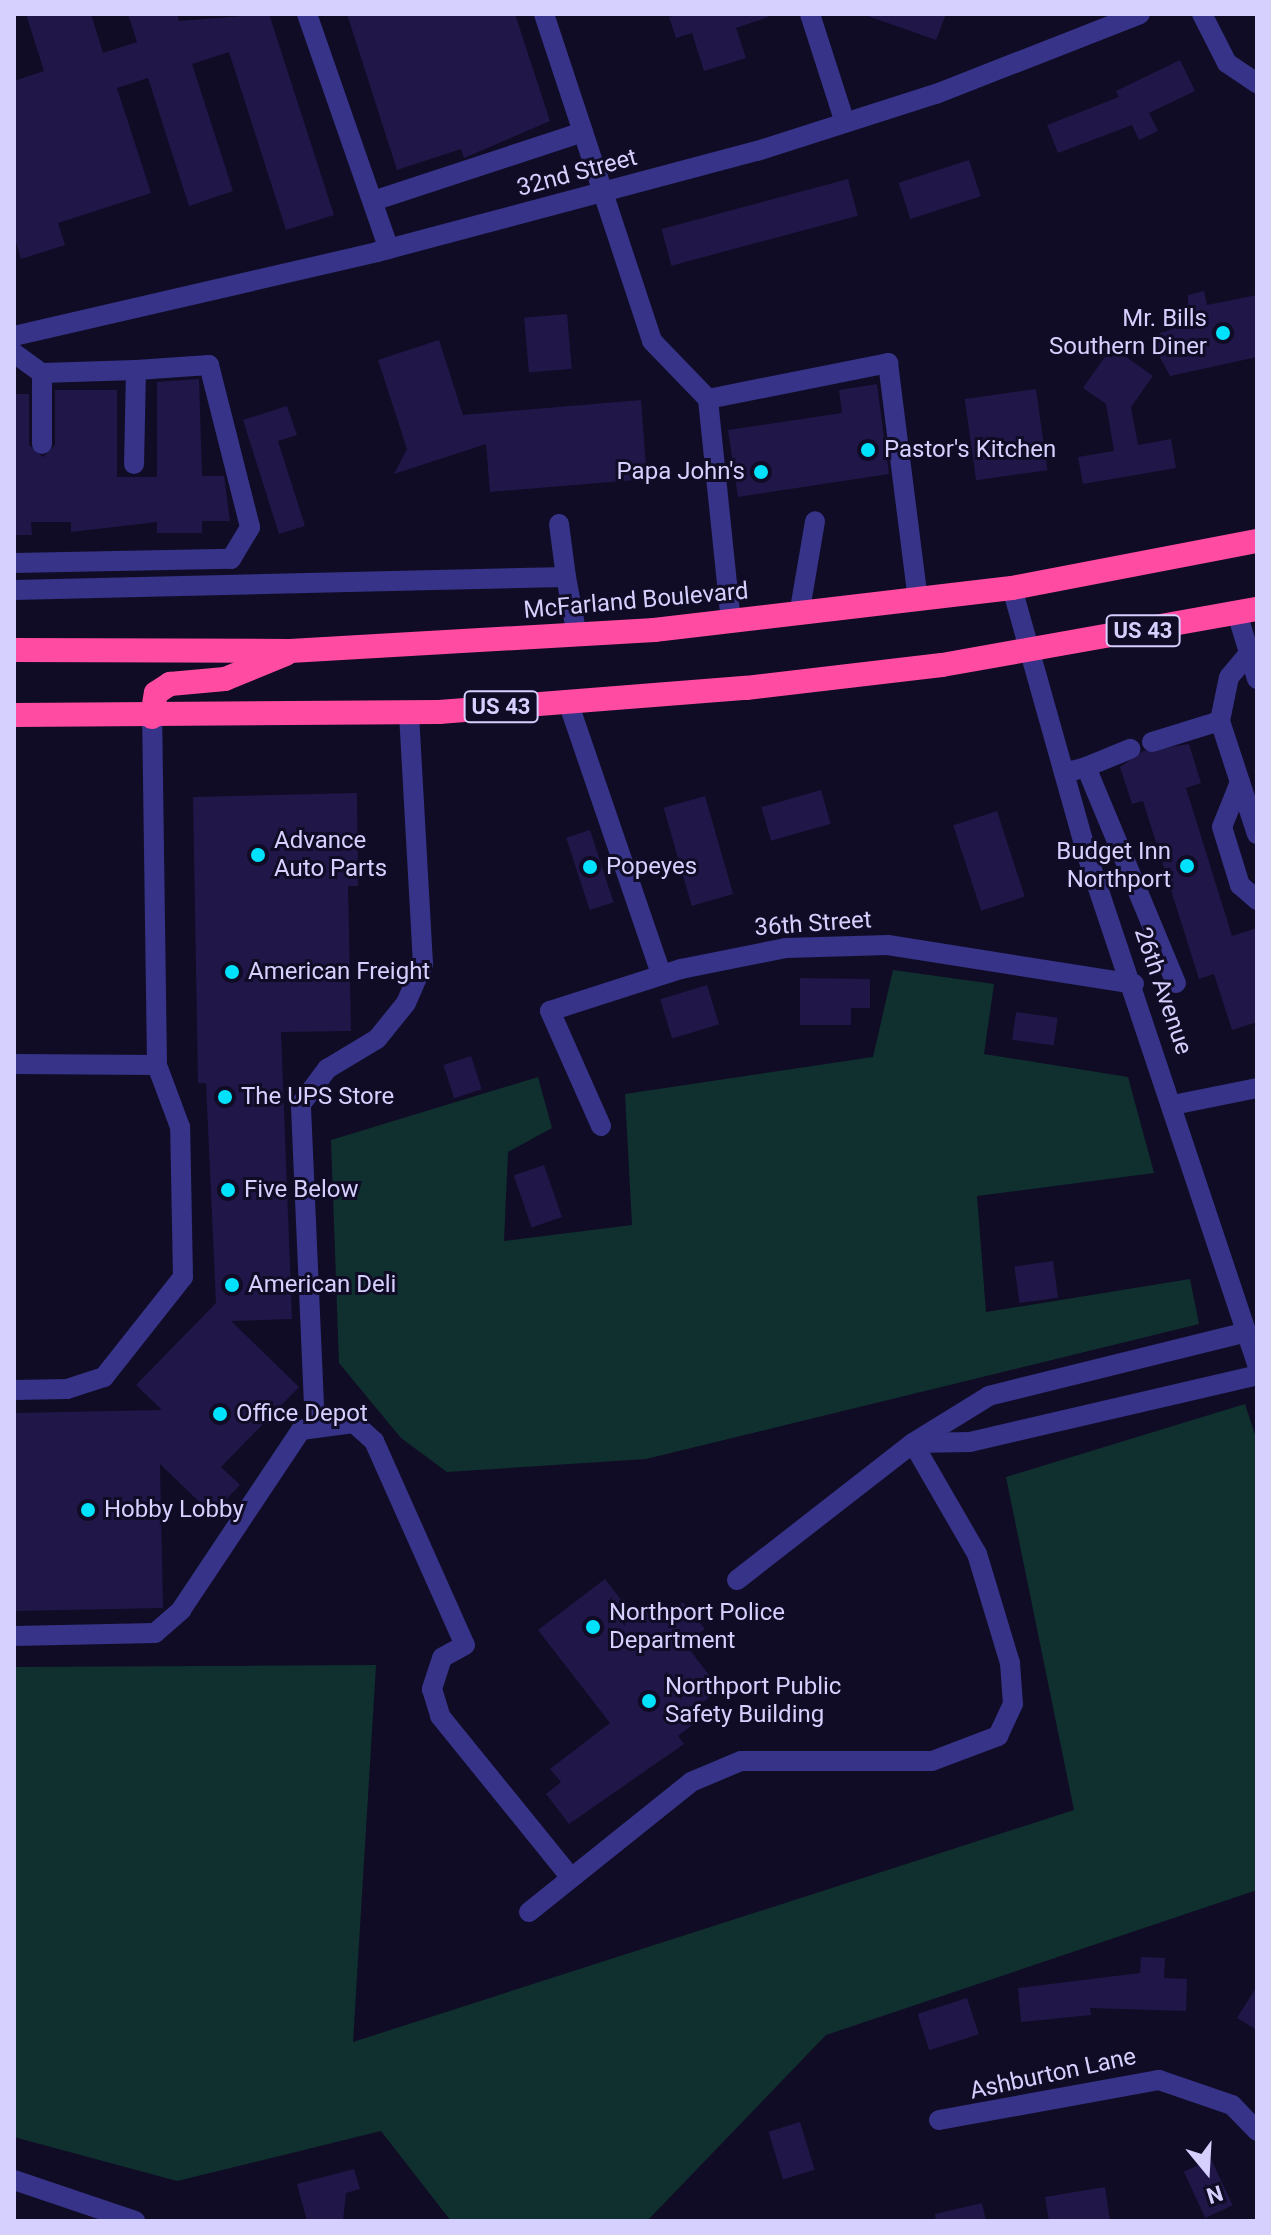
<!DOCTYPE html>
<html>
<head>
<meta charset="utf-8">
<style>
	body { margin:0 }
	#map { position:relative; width:1271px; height:2235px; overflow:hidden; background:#100c25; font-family:Roboto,sans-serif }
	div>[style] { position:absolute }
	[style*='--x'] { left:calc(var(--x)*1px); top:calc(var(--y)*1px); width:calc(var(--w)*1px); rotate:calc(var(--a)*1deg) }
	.green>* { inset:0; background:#0f302e }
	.building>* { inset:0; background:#201748; transform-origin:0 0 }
	.minor>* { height:20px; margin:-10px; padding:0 10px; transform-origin:10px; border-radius:10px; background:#363388 }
	.highway>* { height:24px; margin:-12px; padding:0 12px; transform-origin:12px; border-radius:12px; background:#ff4ba1 }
	.dots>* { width:22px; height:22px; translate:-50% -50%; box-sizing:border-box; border:4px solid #100c25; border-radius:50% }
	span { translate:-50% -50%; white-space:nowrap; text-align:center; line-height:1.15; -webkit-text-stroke:6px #100c25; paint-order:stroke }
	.shield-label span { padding:2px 6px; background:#100c25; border:2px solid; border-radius:6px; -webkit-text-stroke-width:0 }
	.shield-label { font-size:22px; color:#d6d0ff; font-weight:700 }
	.street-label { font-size:24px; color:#d6d0ff }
	.poi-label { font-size:24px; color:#d6d0ff }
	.right { translate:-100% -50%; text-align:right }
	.left { translate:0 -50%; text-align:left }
	.frame { position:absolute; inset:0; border:16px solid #d6d0ff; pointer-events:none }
	.north { position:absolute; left:1167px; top:2131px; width:80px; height:80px; -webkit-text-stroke:6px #100c25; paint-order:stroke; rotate:162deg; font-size:22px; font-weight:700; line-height:32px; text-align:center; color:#d6d0ff }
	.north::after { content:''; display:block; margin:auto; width:28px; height:36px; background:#d6d0ff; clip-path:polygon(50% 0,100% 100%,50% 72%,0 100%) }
</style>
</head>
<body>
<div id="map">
	<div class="green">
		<div style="clip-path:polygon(893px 970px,994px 984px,984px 1054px,1128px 1077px,1154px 1173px,977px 1196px,986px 1312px,1190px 1279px,1199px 1324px,646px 1459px,447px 1472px,401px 1438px,339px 1363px,331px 1140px,538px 1077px,552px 1128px,508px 1152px,504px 1241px,632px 1225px,625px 1094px,873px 1057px)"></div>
		<div style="clip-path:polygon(1245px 1404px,1257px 1441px,1257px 1890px,826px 2035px,647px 2221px,451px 2221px,381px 2131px,177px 2181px,14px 2137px,14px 1667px,376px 1665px,353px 2042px,1074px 1810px,1006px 1477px)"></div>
	</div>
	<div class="building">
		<div style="clip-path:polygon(26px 14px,91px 14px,103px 53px,137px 42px,128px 14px,177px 14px,179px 21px,269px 14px,334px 215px,286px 230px,229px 52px,192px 64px,233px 191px,189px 206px,148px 78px,117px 88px,151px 193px,58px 223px,65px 245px,21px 259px,14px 236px,14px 81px,44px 71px)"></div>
		<div style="clip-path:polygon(347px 14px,515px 14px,550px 121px,464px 158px,461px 149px,397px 170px)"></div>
		<div style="clip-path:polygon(680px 14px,767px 14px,768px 17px,736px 28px,746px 58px,704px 71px,692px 33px,676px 38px,669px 17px)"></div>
		<div style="clip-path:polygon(862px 14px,946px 14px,936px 40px)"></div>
		<div style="clip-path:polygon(1180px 60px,1195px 91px,1149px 113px,1158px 131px,1139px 140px,1132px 125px,1058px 153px,1047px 125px,1119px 97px,1116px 91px)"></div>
		<div style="left:969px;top:160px;width:38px;height:74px;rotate:72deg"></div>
		<div style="left:848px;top:179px;width:38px;height:193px;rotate:75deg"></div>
		<div style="clip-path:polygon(1204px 291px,1207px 305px,1257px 295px,1257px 357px,1170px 376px,1149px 337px,1187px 324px,1188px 295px)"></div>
		<div style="left:567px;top:314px;width:55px;height:43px;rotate:85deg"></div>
		<div style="clip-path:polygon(439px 340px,463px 415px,641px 400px,647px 479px,490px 492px,486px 444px,394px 474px,407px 449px,378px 360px)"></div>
		<div style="clip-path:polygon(1112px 347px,1153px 376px,1131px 407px,1138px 445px,1171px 439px,1176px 468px,1083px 484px,1078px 457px,1114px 451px,1106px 404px,1083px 388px)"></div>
		<div style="clip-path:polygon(199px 379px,202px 476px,224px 476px,230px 521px,202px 521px,202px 533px,157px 533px,157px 522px,71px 532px,71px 522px,31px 522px,32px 535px,14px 535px,14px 394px,29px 394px,29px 445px,43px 457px,55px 445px,55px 390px,117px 390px,117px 477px,157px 477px,157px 382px)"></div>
		<div style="clip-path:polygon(877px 384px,889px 474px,738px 497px,728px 430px,842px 413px,839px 390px)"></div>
		<div style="left:1036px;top:389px;width:82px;height:72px;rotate:82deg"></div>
		<div style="clip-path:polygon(287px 406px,297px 435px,278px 441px,305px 526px,279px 534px,243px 420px)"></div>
		<div style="clip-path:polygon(1189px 744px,1201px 783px,1186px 788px,1232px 936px,1257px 928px,1257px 1022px,1232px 1030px,1214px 974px,1199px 979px,1143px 801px,1132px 804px,1120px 767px,1143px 751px)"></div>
		<div style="left:821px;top:790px;width:35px;height:62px;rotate:74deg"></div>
		<div style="clip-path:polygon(357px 793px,358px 886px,348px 886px,351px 1031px,281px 1032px,292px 1319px,231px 1321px,299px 1387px,221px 1467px,240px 1485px,212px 1514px,160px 1464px,163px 1608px,14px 1611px,14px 1413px,162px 1410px,136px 1385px,216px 1303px,206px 1083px,198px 1083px,193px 797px)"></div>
		<div style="left:705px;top:796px;width:102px;height:43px;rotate:74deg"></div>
		<div style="left:997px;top:811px;width:90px;height:46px;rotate:72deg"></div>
		<div style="left:590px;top:830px;width:76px;height:25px;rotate:72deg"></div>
		<div style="clip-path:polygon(800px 978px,870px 979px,870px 1008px,851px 1008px,851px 1025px,800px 1025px)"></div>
		<div style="left:707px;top:985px;width:41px;height:49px;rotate:73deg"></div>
		<div style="left:1016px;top:1012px;width:42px;height:28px;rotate:8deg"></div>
		<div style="left:471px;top:1056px;width:35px;height:29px;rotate:72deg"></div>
		<div style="left:544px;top:1165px;width:55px;height:32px;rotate:71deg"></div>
		<div style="left:1053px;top:1261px;width:37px;height:39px;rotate:82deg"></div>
		<div style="clip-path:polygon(605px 1579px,632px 1614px,644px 1605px,658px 1622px,683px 1602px,705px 1629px,685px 1644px,720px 1689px,689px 1713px,696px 1722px,678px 1736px,684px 1744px,569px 1824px,546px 1794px,561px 1782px,550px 1769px,610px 1723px,538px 1630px)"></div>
		<div style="clip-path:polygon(1141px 1957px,1165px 1958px,1164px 1978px,1187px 1979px,1186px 2011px,1090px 2008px,1091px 2015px,1021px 2022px,1018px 1988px,1140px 1973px)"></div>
		<div style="clip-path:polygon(1257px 1986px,1257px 2030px,1237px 2018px)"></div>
		<div style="left:967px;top:1998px;width:38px;height:52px;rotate:72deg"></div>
		<div style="left:800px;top:2122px;width:50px;height:33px;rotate:73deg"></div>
		<div style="left:1211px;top:2159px;width:51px;height:30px;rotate:65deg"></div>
		<div style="clip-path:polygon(354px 2169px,360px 2189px,346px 2193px,343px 2221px,307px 2221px,297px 2184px)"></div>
		<div style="clip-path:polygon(1105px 2187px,1110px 2221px,1049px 2221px,1045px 2197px)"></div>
		<div style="clip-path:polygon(982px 2203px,986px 2221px,936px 2221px,935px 2214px)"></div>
	</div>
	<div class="minor">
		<div style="--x:307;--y:14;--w:249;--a:70.8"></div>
		<div style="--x:544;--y:14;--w:344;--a:71.7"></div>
		<div style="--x:652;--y:341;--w:81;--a:46"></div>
		<div style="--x:810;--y:14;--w:114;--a:72.2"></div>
		<div style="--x:1202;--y:14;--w:55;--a:63"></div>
		<div style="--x:1227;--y:63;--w:36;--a:34"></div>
		<div style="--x:373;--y:201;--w:221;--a:-18.2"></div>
		<div style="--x:14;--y:336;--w:373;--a:-13"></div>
		<div style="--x:377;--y:252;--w:393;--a:-14.9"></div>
		<div style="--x:757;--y:151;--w:188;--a:-17.7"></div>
		<div style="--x:936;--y:94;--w:219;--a:-21.4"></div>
		<div style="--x:14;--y:353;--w:34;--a:36"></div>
		<div style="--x:42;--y:444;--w:71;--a:-90"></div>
		<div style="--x:42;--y:373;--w:94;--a:-1.8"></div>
		<div style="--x:559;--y:524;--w:53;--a:82.5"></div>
		<div style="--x:14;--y:563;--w:217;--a:-1.1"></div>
		<div style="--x:231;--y:559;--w:37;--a:-59"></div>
		<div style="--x:250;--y:527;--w:167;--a:-104.2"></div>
		<div style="--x:209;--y:365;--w:73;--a:176.1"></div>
		<div style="--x:136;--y:370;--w:94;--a:91.2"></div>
		<div style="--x:1012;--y:588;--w:274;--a:74.3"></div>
		<div style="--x:1086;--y:852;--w:540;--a:71.53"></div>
		<div style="--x:14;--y:590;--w:552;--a:-1.35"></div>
		<div style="--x:566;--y:577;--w:60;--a:79.4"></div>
		<div style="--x:1237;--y:613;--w:69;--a:73.1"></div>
		<div style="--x:799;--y:615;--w:95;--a:-80.3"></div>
		<div style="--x:731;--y:622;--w:224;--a:-95.9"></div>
		<div style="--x:708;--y:399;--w:184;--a:-11.3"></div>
		<div style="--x:888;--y:363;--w:239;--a:82.8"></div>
		<div style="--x:1246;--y:657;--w:26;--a:130"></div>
		<div style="--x:1229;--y:677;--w:45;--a:101.6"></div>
		<div style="--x:1220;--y:721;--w:119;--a:71.9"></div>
		<div style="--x:568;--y:702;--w:287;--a:71.1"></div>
		<div style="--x:1152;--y:742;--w:71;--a:-17.2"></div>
		<div style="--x:1086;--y:767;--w:48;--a:-22.2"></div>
		<div style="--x:1064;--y:773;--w:23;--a:-15"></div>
		<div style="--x:1086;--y:767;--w:234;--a:67.4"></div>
		<div style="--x:1240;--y:782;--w:48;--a:111.8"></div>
		<div style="--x:1222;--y:827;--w:61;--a:72.8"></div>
		<div style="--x:1240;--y:885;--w:23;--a:41"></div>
		<div style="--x:14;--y:1064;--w:143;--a:0.4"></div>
		<div style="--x:1173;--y:1105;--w:86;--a:-11.4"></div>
		<div style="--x:601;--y:1126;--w:126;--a:-113.9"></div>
		<div style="--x:550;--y:1011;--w:138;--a:-17.8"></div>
		<div style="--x:681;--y:969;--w:107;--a:-11.3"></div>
		<div style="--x:786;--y:948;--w:102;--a:-1.7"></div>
		<div style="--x:888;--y:945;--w:249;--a:9"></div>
		<div style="--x:1247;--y:1332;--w:266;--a:166.1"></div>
		<div style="--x:989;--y:1396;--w:89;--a:148.3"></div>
		<div style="--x:913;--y:1443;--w:57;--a:-1"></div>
		<div style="--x:970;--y:1442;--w:295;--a:-13.1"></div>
		<div style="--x:14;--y:1390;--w:53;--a:-1.1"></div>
		<div style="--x:67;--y:1389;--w:39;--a:-18"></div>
		<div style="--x:104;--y:1377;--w:127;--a:-51.7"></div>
		<div style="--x:183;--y:1277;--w:150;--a:-91.1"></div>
		<div style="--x:180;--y:1127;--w:66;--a:-110.4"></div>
		<div style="--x:157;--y:1065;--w:348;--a:-90.8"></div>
		<div style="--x:315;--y:1428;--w:324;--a:-92.5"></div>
		<div style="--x:301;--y:1104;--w:44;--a:-53.4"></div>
		<div style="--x:327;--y:1069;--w:58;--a:-31"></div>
		<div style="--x:377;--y:1039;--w:46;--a:-51.1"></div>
		<div style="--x:406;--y:1003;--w:43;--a:-66.4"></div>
		<div style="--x:423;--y:964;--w:252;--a:-93.2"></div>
		<div style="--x:14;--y:1636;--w:141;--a:-1.2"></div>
		<div style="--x:155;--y:1633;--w:35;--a:-41"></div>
		<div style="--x:181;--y:1610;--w:216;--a:-56.3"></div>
		<div style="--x:301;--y:1430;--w:53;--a:-7.5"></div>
		<div style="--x:354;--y:1423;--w:27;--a:42"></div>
		<div style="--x:374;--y:1441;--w:223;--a:66"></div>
		<div style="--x:465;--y:1645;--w:26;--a:151"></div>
		<div style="--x:442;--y:1658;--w:33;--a:108"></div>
		<div style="--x:432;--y:1689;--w:28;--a:73"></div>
		<div style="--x:440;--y:1716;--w:208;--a:51"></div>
		<div style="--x:529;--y:1912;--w:208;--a:-38.7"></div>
		<div style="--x:691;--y:1782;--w:54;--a:-22.8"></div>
		<div style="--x:741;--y:1761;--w:191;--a:0"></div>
		<div style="--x:932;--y:1761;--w:71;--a:-20.7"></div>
		<div style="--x:998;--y:1736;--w:35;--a:-65"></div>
		<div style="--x:1013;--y:1704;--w:41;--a:-94.2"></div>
		<div style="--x:1010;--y:1663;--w:114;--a:-106.8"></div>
		<div style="--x:977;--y:1554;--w:128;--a:-120"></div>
		<div style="--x:913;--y:1443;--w:223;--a:142.1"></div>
		<div style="--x:939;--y:2120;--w:224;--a:-10.3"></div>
		<div style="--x:1159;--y:2080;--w:77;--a:18.9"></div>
		<div style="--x:1232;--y:2105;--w:36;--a:46"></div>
		<div style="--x:14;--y:2180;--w:128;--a:18.7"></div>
	</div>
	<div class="highway">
		<div style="--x:14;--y:650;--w:276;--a:0.2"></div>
		<div style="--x:290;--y:651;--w:365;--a:-3.3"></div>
		<div style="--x:654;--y:630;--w:360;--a:-6.7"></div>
		<div style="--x:1012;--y:588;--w:249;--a:-10.9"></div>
		<div style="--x:14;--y:715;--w:425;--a:-0.4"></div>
		<div style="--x:439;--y:712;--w:308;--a:-4.5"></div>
		<div style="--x:746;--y:688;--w:197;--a:-6.7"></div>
		<div style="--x:942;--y:665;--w:320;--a:-10.1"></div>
		<div style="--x:152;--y:717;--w:24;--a:-81"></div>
		<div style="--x:156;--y:693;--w:17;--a:-33"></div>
		<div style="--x:170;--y:684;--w:55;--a:-5.2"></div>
		<div style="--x:225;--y:679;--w:66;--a:-22.3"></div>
	</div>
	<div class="dots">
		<div style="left:1223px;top:333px;background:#00e2fb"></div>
		<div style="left:868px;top:450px;background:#00e2fb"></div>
		<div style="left:761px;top:472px;background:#00e2fb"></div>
		<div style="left:258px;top:855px;background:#00e2fb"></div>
		<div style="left:1187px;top:866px;background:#00e2fb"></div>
		<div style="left:590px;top:867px;background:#00e2fb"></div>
		<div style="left:232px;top:972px;background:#00e2fb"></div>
		<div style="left:225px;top:1097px;background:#00e2fb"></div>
		<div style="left:228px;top:1190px;background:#00e2fb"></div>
		<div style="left:232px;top:1285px;background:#00e2fb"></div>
		<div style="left:220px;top:1414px;background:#00e2fb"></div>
		<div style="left:88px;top:1510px;background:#00e2fb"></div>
		<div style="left:593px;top:1627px;background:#00e2fb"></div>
		<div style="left:649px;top:1701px;background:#00e2fb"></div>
	</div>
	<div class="shield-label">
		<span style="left:1143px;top:631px">US 43</span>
		<span style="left:501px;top:707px">US 43</span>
	</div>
	<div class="street-label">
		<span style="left:577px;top:173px;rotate:-15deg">32nd Street</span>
		<span style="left:636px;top:601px;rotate:-5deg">McFarland Boulevard</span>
		<span style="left:813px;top:924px;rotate:-4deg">36th Street</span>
		<span style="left:1163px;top:991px;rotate:71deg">26th Avenue</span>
		<span style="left:1053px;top:2074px;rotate:-12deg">Ashburton Lane</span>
	</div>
	<div class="poi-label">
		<span class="right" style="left:1207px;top:333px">Mr. Bills<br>Southern Diner</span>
		<span class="left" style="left:884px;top:450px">Pastor's Kitchen</span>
		<span class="right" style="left:745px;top:472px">Papa John's</span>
		<span class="left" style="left:274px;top:855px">Advance<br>Auto Parts</span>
		<span class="right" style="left:1171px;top:866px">Budget Inn<br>Northport</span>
		<span class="left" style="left:606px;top:867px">Popeyes</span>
		<span class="left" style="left:248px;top:972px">American Freight</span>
		<span class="left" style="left:241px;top:1097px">The UPS Store</span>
		<span class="left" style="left:244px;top:1190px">Five Below</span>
		<span class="left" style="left:248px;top:1285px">American Deli</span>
		<span class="left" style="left:236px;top:1414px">Office Depot</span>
		<span class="left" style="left:104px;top:1510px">Hobby Lobby</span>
		<span class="left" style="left:609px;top:1627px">Northport Police<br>Department</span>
		<span class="left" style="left:665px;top:1701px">Northport Public<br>Safety Building</span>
	</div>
	<div class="frame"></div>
	<div class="north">N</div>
</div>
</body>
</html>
